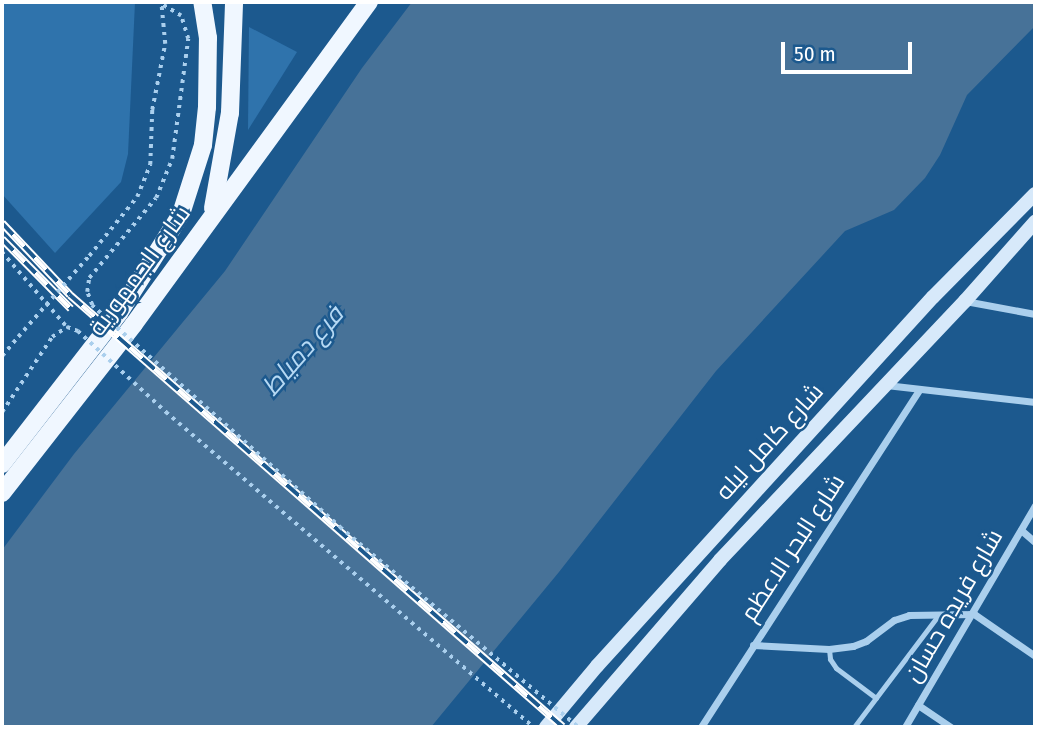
<!DOCTYPE html>
<html>
<head>
<meta charset="utf-8">
<style>
	body { margin:0 }
	#map { position:relative; width:1037px; height:729px; overflow:hidden; background:#1c598e; font-family:"Fira Sans Condensed",Cairo,sans-serif }
	div>[style] { position:absolute }
	[style*='--x'] { left:calc(var(--x)*1px); top:calc(var(--y)*1px); width:calc(var(--w)*1px); rotate:calc(var(--a)*1deg) }
	.green>* { inset:0; background:#2f73ac }
	.water>* { inset:0; background:#477298 }
	.path>* { height:3.5px; margin-top:-1.75px; transform-origin:0; background:repeating-linear-gradient(90deg,#aacfed 0 3.5px,transparent 0 8.5px) }
	.lane>* { height:5px; margin:-2.5px; padding:0 2.5px; transform-origin:2.5px; border-radius:2.5px; background:#aacfed }
	.street>* { height:7px; margin:-3.5px; padding:0 3.5px; transform-origin:3.5px; border-radius:3.5px; background:#aacfed }
	.secondary>* { height:14px; margin:-7px; padding:0 7px; transform-origin:7px; border-radius:7px; background:#d7e9fa }
	.primary>* { height:18px; margin:-9px; padding:0 9px; transform-origin:9px; border-radius:9px; background:#f0f7ff }
	.rail>* { height:8px; margin-top:-4px; transform-origin:0; background:repeating-linear-gradient(90deg,#1c598e 0 16px,#fff 0 32px); box-sizing:border-box; border-block:2px solid #fff }
	.path-bridge>* { height:3.5px; margin-top:-1.75px; transform-origin:0; background:repeating-linear-gradient(90deg,#aacfed 0 3.5px,transparent 0 8.5px) }
	span { translate:-50% -50%; white-space:nowrap; text-align:center; line-height:1.15; -webkit-text-stroke:5px #1c598e; paint-order:stroke }
	.street-label { font-size:24px; color:#fff }
	.water-label { font-size:26px; color:#b6d9f4; font-style:italic }
	.frame { position:absolute; inset:0; border:4px solid #fff; pointer-events:none }
	.scale { position:absolute; left:781px; top:42px; width:131px; height:32px; box-sizing:border-box; border:4px solid #fff; border-top:0; padding-left:9px; font-size:21px; line-height:24px; white-space:nowrap; color:#fff; -webkit-text-stroke:5px #1c598e; paint-order:stroke }
</style>
</head>
<body>
<div id="map">
	<div class="green">
		<div style="clip-path:polygon(2px 2px,135px 2px,128px 154px,121px 182px,55px 253px,2px 194px)"></div>
		<div style="clip-path:polygon(249px 27px,297px 52px,248px 130px)"></div>
	</div>
	<div class="water">
		<div style="clip-path:polygon(412px 2px,1035px 2px,1035px 26px,967px 95px,940px 155px,925px 178px,894px 210px,845px 231px,716px 371px,559px 572px,431px 727px,2px 727px,2px 550px,74px 454px,225px 271px,362px 68px)"></div>
	</div>
	<div class="path">
		<div style="--x:2;--y:252;--w:99;--a:49.1"></div>
		<div style="--x:89;--y:256;--w:76;--a:-50.9"></div>
		<div style="--x:137;--y:197;--w:35;--a:-68"></div>
		<div style="--x:150;--y:165;--w:55;--a:-87.9"></div>
		<div style="--x:152;--y:110;--w:67;--a:-78.9"></div>
		<div style="--x:165;--y:44;--w:42;--a:-95.4"></div>
		<div style="--x:92;--y:305;--w:14;--a:-111"></div>
		<div style="--x:87;--y:292;--w:14;--a:-82"></div>
		<div style="--x:89;--y:278;--w:104;--a:-50.1"></div>
		<div style="--x:156;--y:198;--w:42;--a:-67.7"></div>
		<div style="--x:172;--y:159;--w:121;--a:-82.4"></div>
		<div style="--x:188;--y:39;--w:24;--a:-107"></div>
		<div style="--x:181;--y:16;--w:23;--a:-149"></div>
		<div style="--x:2;--y:356;--w:25;--a:-50"></div>
		<div style="--x:2;--y:412;--w:90;--a:-56.3"></div>
		<div style="--x:52;--y:337;--w:18;--a:-34"></div>
		<div style="--x:67;--y:327;--w:12;--a:20"></div>
	</div>
	<div class="lane">
		<div style="--x:829;--y:649;--w:10;--a:84"></div>
		<div style="--x:830;--y:659;--w:11;--a:56"></div>
		<div style="--x:836;--y:668;--w:50;--a:36.9"></div>
		<div style="--x:854;--y:727;--w:141;--a:-53"></div>
	</div>
	<div class="street">
		<div style="--x:965;--y:301;--w:71;--a:10.5"></div>
		<div style="--x:886;--y:385;--w:150;--a:6.5"></div>
		<div style="--x:1021;--y:530;--w:18;--a:41"></div>
		<div style="--x:753;--y:645;--w:76;--a:3"></div>
		<div style="--x:829;--y:649;--w:24;--a:-7"></div>
		<div style="--x:853;--y:646;--w:14;--a:-21"></div>
		<div style="--x:866;--y:641;--w:35;--a:-37"></div>
		<div style="--x:894;--y:620;--w:16;--a:-18"></div>
		<div style="--x:909;--y:615;--w:65;--a:-0.9"></div>
		<div style="--x:974;--y:614;--w:74;--a:34.5"></div>
		<div style="--x:918;--y:705;--w:40;--a:34"></div>
		<div style="--x:701;--y:727;--w:401;--a:-57.1"></div>
		<div style="--x:905;--y:727;--w:257;--a:-59.6"></div>
	</div>
	<div class="secondary">
		<div style="--x:546;--y:727;--w:80;--a:-50.1"></div>
		<div style="--x:597;--y:666;--w:499;--a:-47.7"></div>
		<div style="--x:933;--y:297;--w:145;--a:-45.3"></div>
		<div style="--x:576;--y:727;--w:221;--a:-49.2"></div>
		<div style="--x:720;--y:560;--w:357;--a:-46.6"></div>
		<div style="--x:965;--y:301;--w:106;--a:-48.5"></div>
	</div>
	<div class="primary">
		<div style="--x:213;--y:208;--w:97;--a:-79.9"></div>
		<div style="--x:230;--y:113;--w:111;--a:-87.9"></div>
		<div style="--x:2;--y:464;--w:191;--a:-52.2"></div>
		<div style="--x:119;--y:313;--w:117;--a:-57.9"></div>
		<div style="--x:181;--y:214;--w:72;--a:-72.3"></div>
		<div style="--x:203;--y:145;--w:38;--a:-84"></div>
		<div style="--x:207;--y:107;--w:69;--a:-89.2"></div>
		<div style="--x:208;--y:38;--w:36;--a:-99"></div>
		<div style="--x:2;--y:493;--w:214;--a:-52"></div>
		<div style="--x:134;--y:324;--w:399;--a:-53.9"></div>
	</div>
	<div class="rail">
		<div style="--x:2;--y:223;--w:99;--a:46.6"></div>
		<div style="--x:70;--y:295;--w:655;--a:41.23"></div>
		<div style="--x:2;--y:239;--w:98;--a:45.4"></div>
	</div>
	<div class="path-bridge">
		<div style="--x:92;--y:305;--w:333;--a:41.8"></div>
		<div style="--x:340;--y:527;--w:311;--a:40"></div>
		<div style="--x:78;--y:331;--w:120;--a:42.6"></div>
		<div style="--x:166;--y:412;--w:484;--a:40.6"></div>
		<div style="--x:18;--y:337;--w:108;--a:-48.8"></div>
	</div>
	<div class="street-label">
		<span style="left:140px;top:271px;rotate:-54deg">شارع الجمهورية</span>
		<span style="left:770px;top:442px;rotate:-48deg">شارع كامل ليله</span>
		<span style="left:793px;top:548px;rotate:-57deg">شارع البحر الاعظم</span>
		<span style="left:954px;top:606px;rotate:-60deg">شارع فريده حسان</span>
	</div>
	<div class="water-label">
		<span style="left:303px;top:351px;rotate:-49deg">فرع دمياط</span>
	</div>
	<div class="frame"></div>
	<div class="scale">50 m</div>
</div>
</body>
</html>
